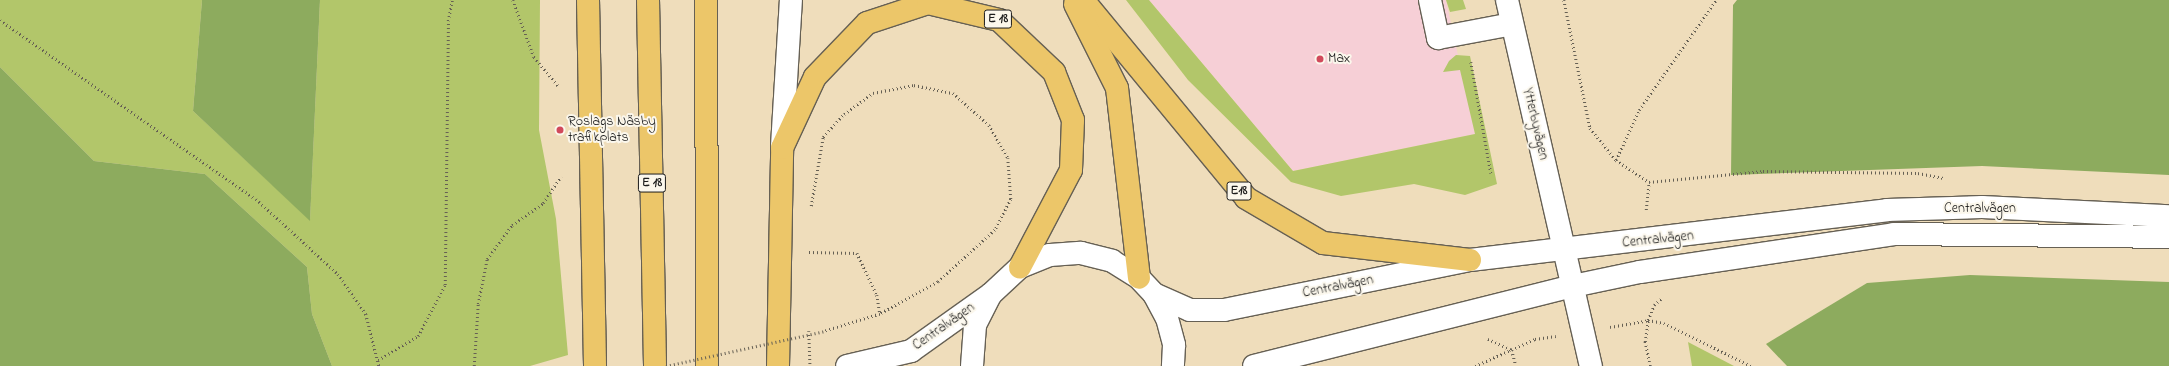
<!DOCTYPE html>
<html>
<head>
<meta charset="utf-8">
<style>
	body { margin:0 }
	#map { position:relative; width:2169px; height:366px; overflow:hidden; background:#efddbb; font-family:"Indie Flower",sans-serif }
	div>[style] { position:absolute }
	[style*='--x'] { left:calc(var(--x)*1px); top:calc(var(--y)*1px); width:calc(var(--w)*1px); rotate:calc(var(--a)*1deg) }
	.built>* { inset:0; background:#f6cfd6 }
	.green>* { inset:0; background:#b2c66a }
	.forest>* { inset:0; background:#8dab5e }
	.path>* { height:2.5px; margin-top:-1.25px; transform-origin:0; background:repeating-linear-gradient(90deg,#666054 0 1px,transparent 0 4px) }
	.roads { filter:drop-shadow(1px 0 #666054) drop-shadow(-1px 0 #666054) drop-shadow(0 1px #666054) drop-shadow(0 -1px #666054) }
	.minor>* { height:22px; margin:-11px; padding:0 11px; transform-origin:11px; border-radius:11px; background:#fff }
	.highway>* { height:22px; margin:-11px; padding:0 11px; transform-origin:11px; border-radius:11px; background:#ecc669 }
	.path-bridge>* { height:2.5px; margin-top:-1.25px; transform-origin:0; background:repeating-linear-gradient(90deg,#666054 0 1px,transparent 0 4px) }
	.dots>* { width:11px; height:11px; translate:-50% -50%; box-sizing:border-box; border:2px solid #fbf7ec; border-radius:50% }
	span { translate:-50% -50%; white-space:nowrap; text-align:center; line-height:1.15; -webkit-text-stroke:4px #fbf7ec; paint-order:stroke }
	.shield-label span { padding:1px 3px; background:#fbf7ec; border:1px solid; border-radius:3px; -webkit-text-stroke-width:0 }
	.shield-label { font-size:13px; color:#1c1c1c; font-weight:700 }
	.poi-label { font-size:14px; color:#1c1c1c }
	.left { translate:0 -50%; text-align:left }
	.street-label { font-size:14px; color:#1c1c1c }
</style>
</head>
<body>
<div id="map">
	<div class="built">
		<div style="clip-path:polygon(1149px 0,1446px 0,1475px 134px,1293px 171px)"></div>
	</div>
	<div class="green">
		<div style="clip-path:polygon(0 0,202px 0,193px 111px,310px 220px,320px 0,540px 0,539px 130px,556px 219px,568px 355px,530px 366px,332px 366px,312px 314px,307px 267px,205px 174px,94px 161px,0 67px)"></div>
		<div style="clip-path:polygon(1126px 0,1149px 0,1293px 171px,1475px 134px,1460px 70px,1443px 72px,1449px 61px,1456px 55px,1470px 56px,1497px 184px,1465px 195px,1414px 184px,1341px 196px,1291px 182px,1188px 80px)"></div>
		<div style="clip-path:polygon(1446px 0,1463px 0,1466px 9px,1450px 12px)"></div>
		<div style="clip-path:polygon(1688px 342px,1734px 366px,1692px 366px)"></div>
	</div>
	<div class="forest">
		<div style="clip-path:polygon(202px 0,320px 0,310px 221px,193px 111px)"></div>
		<div style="clip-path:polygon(1737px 0,2169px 0,2169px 175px,1982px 166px,1731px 175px,1733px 5px)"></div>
		<div style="clip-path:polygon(0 67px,94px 161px,205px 174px,307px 267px,312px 314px,332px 366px,0 366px)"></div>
		<div style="clip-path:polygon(1970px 275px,2169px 282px,2169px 366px,1787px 366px,1766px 344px,1867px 283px)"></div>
	</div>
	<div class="path">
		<div style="--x:513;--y:0;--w:61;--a:69.8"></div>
		<div style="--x:534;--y:57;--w:39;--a:50"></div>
		<div style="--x:1564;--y:0;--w:131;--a:78.5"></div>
		<div style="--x:1590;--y:128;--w:41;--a:50.9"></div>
		<div style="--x:1616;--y:160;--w:40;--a:34"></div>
		<div style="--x:1649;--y:182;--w:115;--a:-5.5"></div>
		<div style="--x:1763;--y:171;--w:155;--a:0.7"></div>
		<div style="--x:1918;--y:173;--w:26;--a:11"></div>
		<div style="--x:0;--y:20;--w:312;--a:35"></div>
		<div style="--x:256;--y:199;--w:111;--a:42.4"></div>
		<div style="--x:338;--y:274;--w:49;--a:55"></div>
		<div style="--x:366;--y:314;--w:54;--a:76"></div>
		<div style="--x:1471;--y:62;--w:113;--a:79.8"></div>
		<div style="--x:1616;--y:160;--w:55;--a:-65.3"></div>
		<div style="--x:1639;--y:110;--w:134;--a:-55"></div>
		<div style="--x:811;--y:206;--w:70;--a:-80.1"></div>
		<div style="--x:823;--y:137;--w:31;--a:-48"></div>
		<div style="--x:844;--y:114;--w:36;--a:-36"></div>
		<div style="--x:873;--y:93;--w:42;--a:-11"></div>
		<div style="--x:914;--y:85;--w:40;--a:12"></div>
		<div style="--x:953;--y:93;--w:48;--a:41.6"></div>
		<div style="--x:989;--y:125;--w:38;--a:60"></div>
		<div style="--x:1008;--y:158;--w:41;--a:85.8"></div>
		<div style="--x:1011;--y:199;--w:35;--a:117"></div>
		<div style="--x:995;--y:230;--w:77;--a:137.6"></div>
		<div style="--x:938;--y:282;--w:66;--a:151.1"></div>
		<div style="--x:880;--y:314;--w:58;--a:162.8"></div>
		<div style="--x:1646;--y:210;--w:28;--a:-84"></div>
		<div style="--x:809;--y:252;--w:48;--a:1.2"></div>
		<div style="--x:857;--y:253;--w:47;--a:64.5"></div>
		<div style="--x:877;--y:295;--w:19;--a:81"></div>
		<div style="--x:1610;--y:327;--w:39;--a:-10"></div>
		<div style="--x:1648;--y:320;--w:16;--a:11"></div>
		<div style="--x:1664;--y:323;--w:97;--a:26.3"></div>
		<div style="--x:809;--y:331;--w:35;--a:88"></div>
		<div style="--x:1488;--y:339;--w:26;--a:25"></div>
		<div style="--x:1512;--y:350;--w:16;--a:76"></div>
		<div style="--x:378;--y:360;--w:47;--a:-31"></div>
		<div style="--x:418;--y:336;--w:58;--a:-62.1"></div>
		<div style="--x:445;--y:285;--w:264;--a:-89.3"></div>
		<div style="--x:448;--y:21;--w:21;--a:-79"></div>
		<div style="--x:474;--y:366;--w:62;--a:-86.3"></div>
		<div style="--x:478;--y:304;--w:46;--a:-78.7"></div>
		<div style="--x:487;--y:259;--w:42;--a:-53.7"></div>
		<div style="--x:512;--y:225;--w:38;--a:-35"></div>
		<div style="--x:543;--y:203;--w:32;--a:-56"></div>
		<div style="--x:1475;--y:366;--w:66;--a:-24.2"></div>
		<div style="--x:1535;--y:339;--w:21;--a:-8"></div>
		<div style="--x:1650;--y:366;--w:25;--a:-102"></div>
		<div style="--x:1645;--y:342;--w:22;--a:-82"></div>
		<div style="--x:1648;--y:320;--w:16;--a:-68"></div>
		<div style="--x:1654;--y:305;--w:11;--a:-41"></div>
	</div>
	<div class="roads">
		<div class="minor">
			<div style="--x:1430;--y:0;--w:39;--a:78"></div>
			<div style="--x:1438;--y:38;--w:75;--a:-10.7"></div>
			<div style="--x:1507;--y:0;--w:376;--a:77.1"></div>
			<div style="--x:782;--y:146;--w:146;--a:-86.5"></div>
			<div style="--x:1154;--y:294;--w:39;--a:24"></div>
			<div style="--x:1190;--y:310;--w:34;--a:0"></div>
			<div style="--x:1224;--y:310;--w:251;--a:-11.5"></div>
			<div style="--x:1470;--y:260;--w:420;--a:-6.8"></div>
			<div style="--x:1887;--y:210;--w:95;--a:-1.8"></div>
			<div style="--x:1982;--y:207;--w:187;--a:2.8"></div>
			<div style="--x:847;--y:366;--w:66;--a:-13.2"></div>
			<div style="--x:911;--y:351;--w:98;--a:-35.5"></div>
			<div style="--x:991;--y:294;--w:40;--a:-43"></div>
			<div style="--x:1020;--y:267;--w:32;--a:-22"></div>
			<div style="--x:1050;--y:255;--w:31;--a:-4"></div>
			<div style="--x:1081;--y:253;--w:32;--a:14"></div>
			<div style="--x:1112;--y:261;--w:32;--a:32"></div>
			<div style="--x:1139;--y:278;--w:22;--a:47"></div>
			<div style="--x:1154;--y:294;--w:27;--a:62"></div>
			<div style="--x:1167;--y:318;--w:28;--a:75"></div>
			<div style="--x:1174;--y:345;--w:21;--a:93"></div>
			<div style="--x:972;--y:366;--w:41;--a:-85.8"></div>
			<div style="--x:975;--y:325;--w:33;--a:-63"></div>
			<div style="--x:1254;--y:366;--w:329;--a:-14.1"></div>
			<div style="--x:1573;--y:286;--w:68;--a:-11.8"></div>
			<div style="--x:1640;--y:272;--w:257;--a:-8.5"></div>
			<div style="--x:1894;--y:234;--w:275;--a:0.6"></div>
		</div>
		<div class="highway">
			<div style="--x:588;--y:0;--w:366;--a:88.9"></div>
			<div style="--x:648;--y:0;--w:366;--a:88.9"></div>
			<div style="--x:706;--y:0;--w:366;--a:89.8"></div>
			<div style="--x:1083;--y:0;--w:256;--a:50.5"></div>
			<div style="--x:1246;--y:198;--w:89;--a:30.3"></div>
			<div style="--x:1323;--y:243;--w:148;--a:6.6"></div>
			<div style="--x:1075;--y:4;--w:94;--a:63.4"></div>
			<div style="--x:1117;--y:88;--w:191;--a:83.4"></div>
			<div style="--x:778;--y:366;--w:218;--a:-88.9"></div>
			<div style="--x:782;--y:148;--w:78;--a:-65.1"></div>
			<div style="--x:815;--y:77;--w:75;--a:-46.1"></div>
			<div style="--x:867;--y:23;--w:64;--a:-18.2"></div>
			<div style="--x:928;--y:3;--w:73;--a:13.5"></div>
			<div style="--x:999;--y:20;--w:76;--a:43.4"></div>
			<div style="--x:1054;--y:72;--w:52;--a:68.4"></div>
			<div style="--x:1073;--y:120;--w:50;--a:92.3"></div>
			<div style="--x:1071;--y:170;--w:110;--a:117.7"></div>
		</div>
	</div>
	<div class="path-bridge">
		<div style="--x:666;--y:366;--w:163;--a:-12.4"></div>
	</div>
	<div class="dots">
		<div style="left:1320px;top:59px;background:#d1495b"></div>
		<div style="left:560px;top:130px;background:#d1495b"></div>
	</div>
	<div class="shield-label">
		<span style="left:998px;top:19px">E 18</span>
		<span style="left:652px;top:183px">E 18</span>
		<span style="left:1239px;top:191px">E18</span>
	</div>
	<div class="poi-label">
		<span class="left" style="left:1328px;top:59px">Max</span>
		<span class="left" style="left:568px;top:130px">Roslags Näsby<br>trafikplats</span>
	</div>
	<div class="street-label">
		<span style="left:1535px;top:124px;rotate:77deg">Ytterbyvägen</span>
		<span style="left:1980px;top:209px">Centralvägen</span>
		<span style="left:1658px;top:240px;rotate:-6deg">Centralvägen</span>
		<span style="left:1338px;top:287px;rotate:-11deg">Centralvägen</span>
		<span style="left:944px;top:327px;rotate:-35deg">Centralvägen</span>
	</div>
</div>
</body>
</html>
